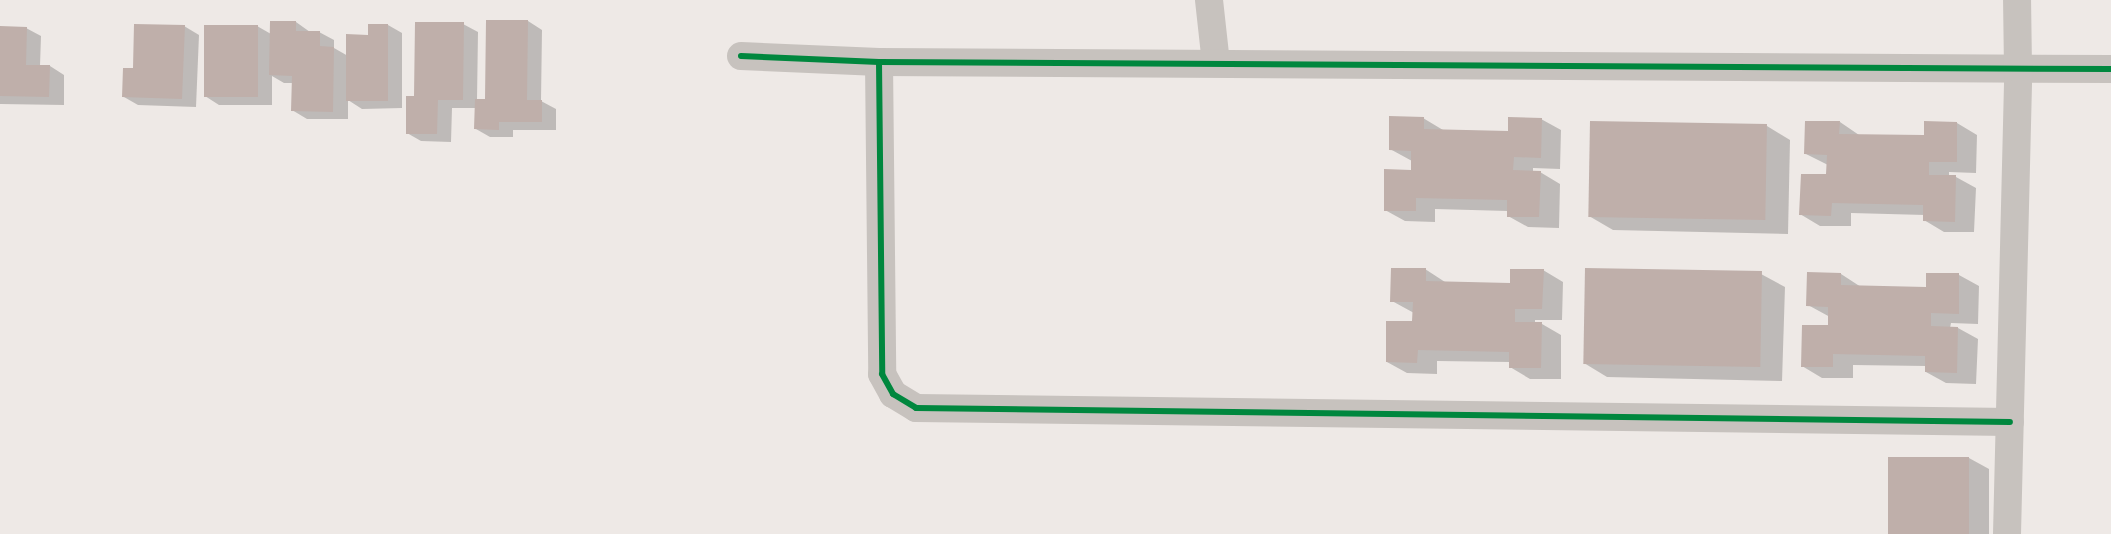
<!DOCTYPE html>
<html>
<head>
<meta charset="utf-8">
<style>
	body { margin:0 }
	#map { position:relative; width:2111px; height:534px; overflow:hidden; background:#eee9e6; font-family:"Golos Text",sans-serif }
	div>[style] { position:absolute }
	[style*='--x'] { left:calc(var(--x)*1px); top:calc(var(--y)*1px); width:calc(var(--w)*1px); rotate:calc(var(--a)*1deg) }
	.shadow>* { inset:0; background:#0003 }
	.building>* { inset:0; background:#bfafaa; transform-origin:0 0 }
	.minor>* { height:28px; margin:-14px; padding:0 14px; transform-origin:14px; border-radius:14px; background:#c7c2be }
	.cycleway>* { height:6px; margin:-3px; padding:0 3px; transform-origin:3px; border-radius:3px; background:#00873e }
	span { translate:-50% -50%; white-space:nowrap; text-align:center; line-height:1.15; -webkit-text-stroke:4px #f9f4ee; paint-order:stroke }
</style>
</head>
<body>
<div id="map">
	<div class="shadow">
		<div style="clip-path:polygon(528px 21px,542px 30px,541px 101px,556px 109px,556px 130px,513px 130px,513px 137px,490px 137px,476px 129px,476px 108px,452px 108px,451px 142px,421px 141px,407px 133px,416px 97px,463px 24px,478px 32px,477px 100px,487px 100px)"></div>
		<div style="clip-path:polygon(271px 22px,296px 22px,310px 32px,319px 32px,334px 40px,334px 48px,348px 56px,369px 36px,388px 25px,402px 33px,402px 108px,362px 109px,348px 100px,348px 119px,307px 119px,292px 110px,293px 83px,284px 83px,272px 76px,272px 105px,219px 105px,205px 96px,257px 26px,271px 34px)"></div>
		<div style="clip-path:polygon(184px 26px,199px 35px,196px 107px,138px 105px,124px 97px)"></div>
		<div style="clip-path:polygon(0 28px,26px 28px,41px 36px,40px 66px,50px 66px,64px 75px,64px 105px,0 104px)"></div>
		<div style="clip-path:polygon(1423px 118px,1443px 130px,1509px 132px,1541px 119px,1561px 130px,1560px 169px,1533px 168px,1533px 172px,1540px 172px,1560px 184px,1559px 228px,1528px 227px,1508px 216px,1508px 211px,1435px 209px,1435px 222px,1405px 221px,1385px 210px,1412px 171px,1412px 161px,1390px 149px)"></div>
		<div style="clip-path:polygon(1840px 122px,1859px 135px,1925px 137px,1925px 123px,1957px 123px,1977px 135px,1976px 173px,1949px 172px,1949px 176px,1956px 177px,1976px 188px,1974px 232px,1944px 232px,1924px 220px,1925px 215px,1851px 213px,1851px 226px,1820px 226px,1800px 214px,1828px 175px,1828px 165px,1806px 154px)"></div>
		<div style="clip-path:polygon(1767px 126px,1790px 140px,1788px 234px,1613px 230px,1589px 216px)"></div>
		<div style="clip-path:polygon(1425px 269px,1445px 282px,1511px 284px,1543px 270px,1563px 282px,1562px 320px,1535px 320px,1535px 324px,1542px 324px,1561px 335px,1561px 379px,1530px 379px,1510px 367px,1510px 362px,1437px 361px,1437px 374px,1407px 373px,1387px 362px,1413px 322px,1414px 313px,1392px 301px)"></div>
		<div style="clip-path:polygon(1808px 273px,1841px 274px,1861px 287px,1927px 288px,1959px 275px,1979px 286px,1978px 324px,1951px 323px,1950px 328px,1958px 328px,1978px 339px,1976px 384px,1946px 383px,1926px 372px,1926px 366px,1853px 365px,1853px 378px,1822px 378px,1802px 366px,1830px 327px,1830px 317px,1808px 305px)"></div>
		<div style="clip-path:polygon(1761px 274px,1785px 287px,1782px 381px,1607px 377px,1584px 363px)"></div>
		<div style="clip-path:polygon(1969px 458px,1989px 469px,1989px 534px,1889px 534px)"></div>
	</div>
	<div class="building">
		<div style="clip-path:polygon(486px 20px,528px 20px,527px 100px,542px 100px,542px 122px,499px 122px,499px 130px,474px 129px,475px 99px,485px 99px)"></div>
		<div style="clip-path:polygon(270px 21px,296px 21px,296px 31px,320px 31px,320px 46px,334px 47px,333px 112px,291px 111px,292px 76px,269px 75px)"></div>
		<div style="clip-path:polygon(415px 22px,464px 22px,463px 100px,438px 100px,437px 134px,406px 134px,406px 96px,414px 96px)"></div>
		<div style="clip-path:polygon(134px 24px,185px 25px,182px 99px,122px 97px,123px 68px,133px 68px)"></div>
		<div style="clip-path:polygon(368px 24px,388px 24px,388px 101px,346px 101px,346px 34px,368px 35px)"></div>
		<div style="left:204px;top:25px;width:54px;height:72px"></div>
		<div style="clip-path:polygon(0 26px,27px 27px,26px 65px,50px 65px,49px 97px,0 96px)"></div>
		<div style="clip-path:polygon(1389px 116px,1424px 117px,1424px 129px,1508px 131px,1508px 117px,1542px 118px,1541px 158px,1514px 157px,1513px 170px,1541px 171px,1539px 217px,1507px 217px,1507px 200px,1416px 198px,1416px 211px,1384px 211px,1384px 169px,1411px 170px,1411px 151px,1389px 150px)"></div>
		<div style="left:1590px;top:121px;width:177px;height:96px;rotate:1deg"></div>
		<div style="clip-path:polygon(1805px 121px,1840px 121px,1839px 134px,1924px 135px,1924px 121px,1957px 122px,1957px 162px,1929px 162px,1929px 175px,1956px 175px,1955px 222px,1923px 221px,1923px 205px,1832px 203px,1831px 216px,1799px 215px,1801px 174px,1826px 174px,1827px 155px,1804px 154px)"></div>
		<div style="clip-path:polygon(1391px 268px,1426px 268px,1426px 281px,1510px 283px,1510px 269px,1544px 269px,1542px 309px,1515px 309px,1515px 322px,1542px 322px,1541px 368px,1509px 368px,1509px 352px,1418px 350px,1417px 363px,1386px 362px,1386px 321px,1412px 321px,1413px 302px,1390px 302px)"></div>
		<div style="left:1585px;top:268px;width:177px;height:96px;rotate:1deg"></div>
		<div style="clip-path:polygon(1807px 272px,1841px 273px,1841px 285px,1926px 287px,1926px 273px,1959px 273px,1959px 314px,1931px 313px,1931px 326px,1958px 327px,1957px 373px,1925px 372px,1925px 356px,1833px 354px,1833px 367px,1801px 367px,1802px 325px,1828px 325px,1828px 307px,1806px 306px)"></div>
		<div style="left:1888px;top:457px;width:81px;height:77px"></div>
	</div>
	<div class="minor">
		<div style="--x:1209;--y:0;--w:63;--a:83.7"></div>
		<div style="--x:741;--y:56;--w:138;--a:2.5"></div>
		<div style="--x:879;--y:62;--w:1232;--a:0.33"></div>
		<div style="--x:879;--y:62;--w:312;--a:89.4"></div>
		<div style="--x:882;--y:374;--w:23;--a:61"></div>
		<div style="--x:893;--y:394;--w:27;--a:31"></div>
		<div style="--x:916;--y:408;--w:1094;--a:0.73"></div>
		<div style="--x:2007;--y:534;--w:466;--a:-88.6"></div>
		<div style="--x:2018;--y:68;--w:68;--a:-90.8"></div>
	</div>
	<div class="cycleway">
		<div style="--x:741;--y:56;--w:138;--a:2.5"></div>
		<div style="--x:879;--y:62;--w:1232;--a:0.33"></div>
		<div style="--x:879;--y:62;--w:312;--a:89.4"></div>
		<div style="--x:882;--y:374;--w:23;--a:61"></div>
		<div style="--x:893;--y:394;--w:27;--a:31"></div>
		<div style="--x:916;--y:408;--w:1094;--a:0.73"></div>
	</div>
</div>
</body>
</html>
